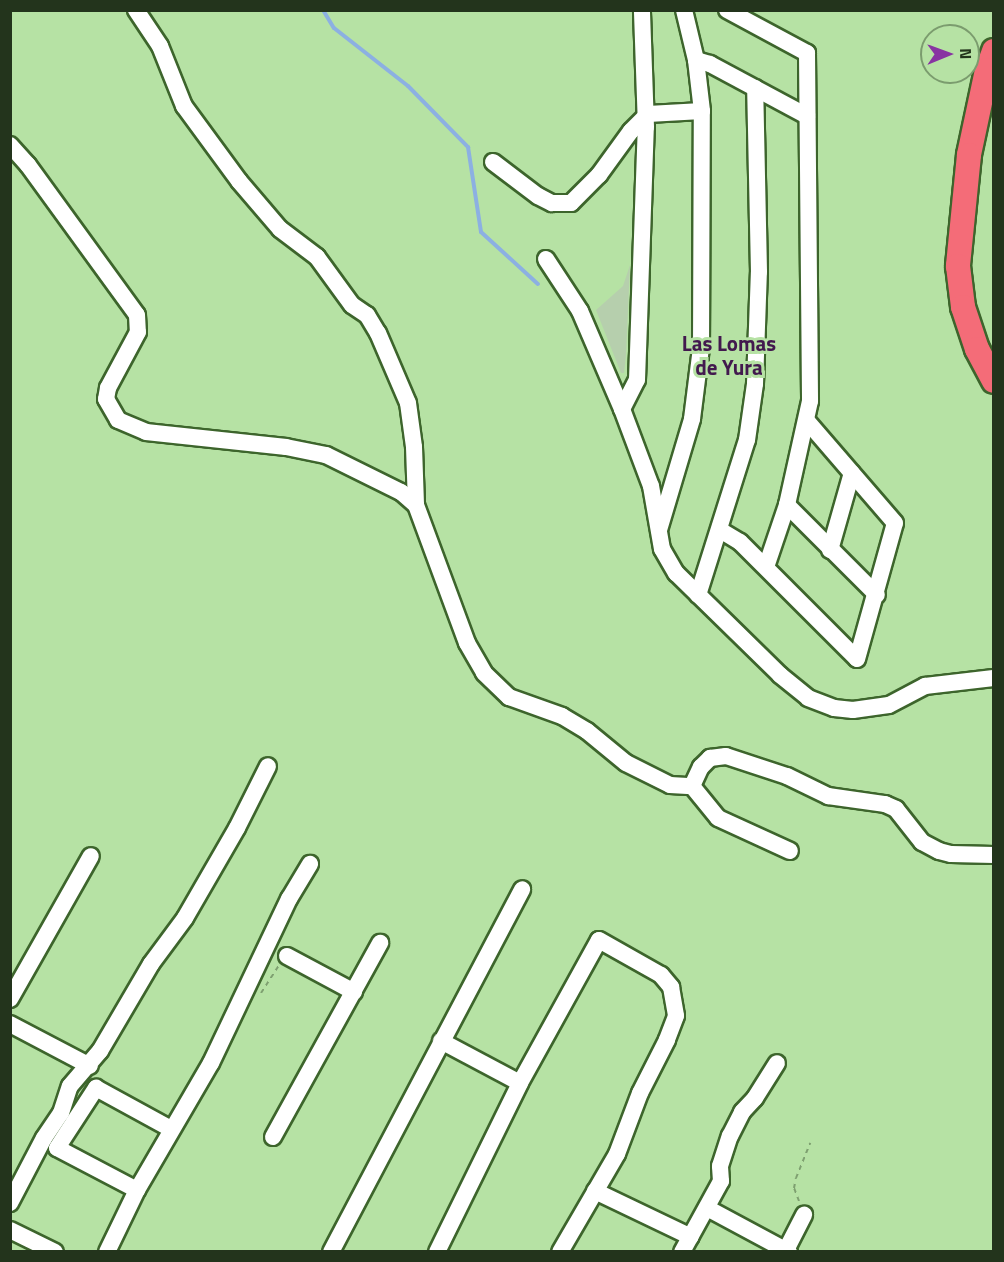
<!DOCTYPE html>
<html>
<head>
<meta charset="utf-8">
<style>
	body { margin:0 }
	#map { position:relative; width:1004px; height:1262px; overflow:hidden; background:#b6e2a4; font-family:"Titillium Web",sans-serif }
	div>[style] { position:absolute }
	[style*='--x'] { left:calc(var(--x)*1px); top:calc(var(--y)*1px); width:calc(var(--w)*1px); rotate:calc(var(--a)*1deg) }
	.green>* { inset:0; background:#b6cfad }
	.stream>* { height:4px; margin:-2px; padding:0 2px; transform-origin:2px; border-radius:2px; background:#8cb0e2 }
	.path>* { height:2px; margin-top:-1px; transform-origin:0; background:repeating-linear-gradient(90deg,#7ea070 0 4.5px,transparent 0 9px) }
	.roads { filter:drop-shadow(2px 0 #3d652c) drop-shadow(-2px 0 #3d652c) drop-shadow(0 2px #3d652c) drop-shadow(0 -2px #3d652c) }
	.minor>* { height:16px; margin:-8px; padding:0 8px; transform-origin:8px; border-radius:8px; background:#fff }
	.highway>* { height:24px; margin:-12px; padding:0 12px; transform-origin:12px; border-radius:12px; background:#f46c78 }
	span { translate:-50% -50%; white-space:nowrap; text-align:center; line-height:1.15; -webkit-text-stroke:6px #b6e2a4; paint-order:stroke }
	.quarter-label { font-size:21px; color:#42194e; font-weight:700 }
	.frame { position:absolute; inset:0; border:12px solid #23341c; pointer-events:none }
	.north { position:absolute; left:920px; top:24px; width:60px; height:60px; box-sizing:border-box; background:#b6e2a4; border:2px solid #7b9c6e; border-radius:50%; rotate:89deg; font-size:16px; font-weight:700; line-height:24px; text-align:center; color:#23341c }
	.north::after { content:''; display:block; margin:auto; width:21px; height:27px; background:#8834a2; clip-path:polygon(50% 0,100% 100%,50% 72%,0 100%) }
</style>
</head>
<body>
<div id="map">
	<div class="green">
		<div style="clip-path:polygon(630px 265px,626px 355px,624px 373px,621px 373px,596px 310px,623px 286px)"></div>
	</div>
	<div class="stream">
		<div style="--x:323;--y:10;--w:21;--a:59"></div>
		<div style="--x:334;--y:28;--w:94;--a:38.1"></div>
		<div style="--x:408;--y:86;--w:86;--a:45.5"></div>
		<div style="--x:468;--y:147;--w:86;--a:81.3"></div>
		<div style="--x:481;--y:232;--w:77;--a:42.4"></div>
	</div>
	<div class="path">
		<div style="--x:261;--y:993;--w:33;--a:-57"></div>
		<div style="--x:799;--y:1201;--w:14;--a:-111"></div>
		<div style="--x:794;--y:1188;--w:10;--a:-79"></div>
		<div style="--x:796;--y:1178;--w:38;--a:-68"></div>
	</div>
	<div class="roads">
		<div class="minor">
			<div style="--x:136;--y:10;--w:43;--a:56.3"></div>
			<div style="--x:160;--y:46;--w:65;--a:68.2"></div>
			<div style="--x:184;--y:106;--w:93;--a:53.7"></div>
			<div style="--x:239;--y:181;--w:63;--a:49.5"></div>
			<div style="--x:280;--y:229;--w:46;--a:37.1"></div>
			<div style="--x:317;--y:257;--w:59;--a:53.9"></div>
			<div style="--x:352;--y:305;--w:18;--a:34"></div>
			<div style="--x:367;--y:315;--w:21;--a:59"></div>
			<div style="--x:378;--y:333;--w:76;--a:66.8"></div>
			<div style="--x:408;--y:403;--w:44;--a:82.2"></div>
			<div style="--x:414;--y:447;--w:58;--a:88"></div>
			<div style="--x:727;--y:10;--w:91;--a:28.3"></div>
			<div style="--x:807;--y:53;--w:348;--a:89.5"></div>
			<div style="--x:810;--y:401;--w:107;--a:102.5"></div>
			<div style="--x:787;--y:505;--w:65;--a:108.7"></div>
			<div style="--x:696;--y:60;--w:15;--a:16"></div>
			<div style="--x:710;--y:64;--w:110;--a:28.2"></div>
			<div style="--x:10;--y:145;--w:27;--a:48"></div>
			<div style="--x:28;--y:165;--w:185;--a:54"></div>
			<div style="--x:137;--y:315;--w:17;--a:87"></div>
			<div style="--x:138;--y:332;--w:64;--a:118.2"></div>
			<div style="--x:108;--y:388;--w:11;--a:100"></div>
			<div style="--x:106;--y:399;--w:24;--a:60"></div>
			<div style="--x:118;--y:420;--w:30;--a:23"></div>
			<div style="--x:146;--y:432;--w:141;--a:6.1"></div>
			<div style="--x:286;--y:447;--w:41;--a:11.3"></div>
			<div style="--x:326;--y:455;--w:84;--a:26.3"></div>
			<div style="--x:401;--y:492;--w:20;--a:41"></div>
			<div style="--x:416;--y:505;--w:147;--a:69.7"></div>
			<div style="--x:467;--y:643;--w:34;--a:60"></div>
			<div style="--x:484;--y:673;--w:35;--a:44"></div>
			<div style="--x:509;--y:697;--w:56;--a:19.7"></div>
			<div style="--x:562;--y:716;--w:29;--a:31"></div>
			<div style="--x:587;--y:731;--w:50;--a:39.4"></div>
			<div style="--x:626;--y:763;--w:49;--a:26.6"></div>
			<div style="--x:670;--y:785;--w:22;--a:3"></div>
			<div style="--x:692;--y:786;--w:41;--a:50.9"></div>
			<div style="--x:718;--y:818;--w:79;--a:24.6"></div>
			<div style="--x:493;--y:162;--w:56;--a:37.1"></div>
			<div style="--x:538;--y:196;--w:16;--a:27"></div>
			<div style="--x:552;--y:203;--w:19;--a:0"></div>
			<div style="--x:571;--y:203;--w:40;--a:-45"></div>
			<div style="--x:599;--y:175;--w:54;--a:-54"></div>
			<div style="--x:631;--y:131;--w:24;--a:-45"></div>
			<div style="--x:648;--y:114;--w:54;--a:-3.2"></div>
			<div style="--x:546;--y:259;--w:62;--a:56.8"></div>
			<div style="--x:580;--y:311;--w:107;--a:66.8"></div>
			<div style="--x:622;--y:409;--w:82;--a:69.4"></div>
			<div style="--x:651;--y:486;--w:64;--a:80.1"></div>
			<div style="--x:662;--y:549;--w:28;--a:60"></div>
			<div style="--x:676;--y:573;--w:146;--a:44.4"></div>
			<div style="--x:780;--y:675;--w:36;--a:39"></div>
			<div style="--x:808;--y:698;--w:28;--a:21"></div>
			<div style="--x:834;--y:708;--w:19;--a:6"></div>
			<div style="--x:853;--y:710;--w:36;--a:-8"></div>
			<div style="--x:889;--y:705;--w:41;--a:-27.8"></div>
			<div style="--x:925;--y:686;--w:69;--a:-6.6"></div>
			<div style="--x:622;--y:409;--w:33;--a:-63"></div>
			<div style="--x:637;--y:380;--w:253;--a:-88"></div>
			<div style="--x:646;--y:127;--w:117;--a:-92"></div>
			<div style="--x:787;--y:505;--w:127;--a:45"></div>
			<div style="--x:659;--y:530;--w:116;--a:-73.4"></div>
			<div style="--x:692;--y:419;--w:72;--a:-82.8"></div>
			<div style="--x:701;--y:348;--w:237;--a:-89.8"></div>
			<div style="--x:702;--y:111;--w:51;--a:-96.7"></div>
			<div style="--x:696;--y:60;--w:51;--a:-103.5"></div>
			<div style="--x:720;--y:530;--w:23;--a:31"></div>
			<div style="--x:740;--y:542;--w:165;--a:45"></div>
			<div style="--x:857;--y:659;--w:141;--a:-74.4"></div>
			<div style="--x:895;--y:523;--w:135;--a:-130.8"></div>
			<div style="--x:830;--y:550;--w:80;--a:-74.1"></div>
			<div style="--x:698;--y:595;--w:163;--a:-72.5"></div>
			<div style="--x:747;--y:440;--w:57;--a:-81.9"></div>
			<div style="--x:755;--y:384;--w:112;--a:-88"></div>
			<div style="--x:759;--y:272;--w:184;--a:-91.2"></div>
			<div style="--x:692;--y:786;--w:21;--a:-65"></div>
			<div style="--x:701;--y:767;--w:13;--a:-45"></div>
			<div style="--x:710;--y:758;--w:16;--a:-7"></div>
			<div style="--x:726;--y:756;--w:64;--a:18.2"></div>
			<div style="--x:787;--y:776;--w:46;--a:26"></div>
			<div style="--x:828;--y:796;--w:58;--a:8"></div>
			<div style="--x:885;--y:804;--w:12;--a:24"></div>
			<div style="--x:896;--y:809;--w:42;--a:51.8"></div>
			<div style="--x:922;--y:842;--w:19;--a:28"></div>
			<div style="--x:939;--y:851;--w:12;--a:14"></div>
			<div style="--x:951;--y:854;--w:43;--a:1.3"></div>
			<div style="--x:287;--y:956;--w:76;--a:28.2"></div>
			<div style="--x:10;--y:999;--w:164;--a:-60.5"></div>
			<div style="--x:10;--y:1024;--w:90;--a:27.7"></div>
			<div style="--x:441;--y:1041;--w:89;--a:28"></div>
			<div style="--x:273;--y:1137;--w:222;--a:-61.1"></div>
			<div style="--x:137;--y:1190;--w:90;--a:-152.3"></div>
			<div style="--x:57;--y:1148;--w:72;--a:-57"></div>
			<div style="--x:96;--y:1088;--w:85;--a:28.7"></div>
			<div style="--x:595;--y:1191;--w:106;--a:25.6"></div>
			<div style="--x:10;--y:1203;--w:73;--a:-62.4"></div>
			<div style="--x:44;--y:1138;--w:30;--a:-56"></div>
			<div style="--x:61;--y:1113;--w:28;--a:-72"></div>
			<div style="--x:70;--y:1086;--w:46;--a:-49.4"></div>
			<div style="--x:100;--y:1051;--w:101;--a:-59.6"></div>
			<div style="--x:151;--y:964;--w:57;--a:-53.5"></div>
			<div style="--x:185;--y:918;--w:104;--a:-60"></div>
			<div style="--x:237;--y:828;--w:69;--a:-63.4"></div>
			<div style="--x:707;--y:1208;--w:93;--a:28.2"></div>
			<div style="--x:10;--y:1230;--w:50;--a:26.1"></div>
			<div style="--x:107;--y:1252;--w:69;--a:-64.2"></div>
			<div style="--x:137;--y:1190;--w:147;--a:-59.8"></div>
			<div style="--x:211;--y:1063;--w:182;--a:-64.6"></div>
			<div style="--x:289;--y:899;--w:41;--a:-59"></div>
			<div style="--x:331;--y:1252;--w:410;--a:-62.2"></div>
			<div style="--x:437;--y:1252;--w:188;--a:-63.8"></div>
			<div style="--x:520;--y:1083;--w:163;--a:-61.1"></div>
			<div style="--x:599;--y:940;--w:71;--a:29.4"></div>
			<div style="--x:661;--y:975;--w:16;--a:50"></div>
			<div style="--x:671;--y:987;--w:29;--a:80"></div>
			<div style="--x:676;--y:1016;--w:26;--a:111"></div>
			<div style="--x:667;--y:1040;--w:59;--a:117"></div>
			<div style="--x:640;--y:1093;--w:65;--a:110.7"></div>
			<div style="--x:617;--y:1154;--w:113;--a:120.2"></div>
			<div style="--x:682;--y:1252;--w:81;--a:-61.2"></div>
			<div style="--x:721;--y:1181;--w:15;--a:-94"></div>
			<div style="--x:720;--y:1166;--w:32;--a:-72"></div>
			<div style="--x:730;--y:1136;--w:27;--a:-63"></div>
			<div style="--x:742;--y:1112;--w:19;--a:-47"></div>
			<div style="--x:755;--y:1098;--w:41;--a:-57.8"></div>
			<div style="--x:785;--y:1252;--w:42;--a:-62.8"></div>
		</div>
		<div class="highway">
			<div style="--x:994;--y:51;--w:20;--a:110"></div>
			<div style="--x:987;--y:70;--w:87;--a:102"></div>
			<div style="--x:969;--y:155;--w:112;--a:95.7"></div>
			<div style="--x:958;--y:266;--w:41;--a:83"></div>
			<div style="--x:963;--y:307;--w:44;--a:71.6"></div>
			<div style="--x:977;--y:349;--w:36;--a:62"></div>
		</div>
	</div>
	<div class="quarter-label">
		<span style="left:729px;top:355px">Las Lomas<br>de Yura</span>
	</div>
	<div class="frame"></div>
	<div class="north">N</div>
</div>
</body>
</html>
